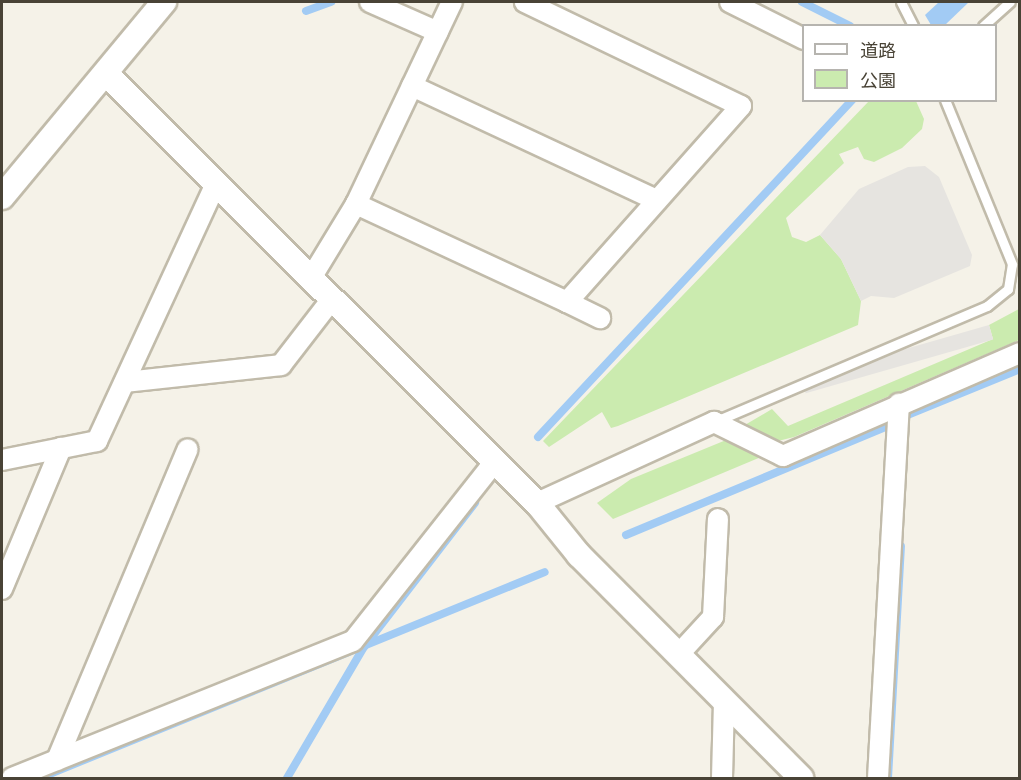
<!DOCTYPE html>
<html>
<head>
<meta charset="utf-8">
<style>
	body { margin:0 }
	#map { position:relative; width:1021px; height:780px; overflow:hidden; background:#f5f2e8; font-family:Inter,"Noto Sans JP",sans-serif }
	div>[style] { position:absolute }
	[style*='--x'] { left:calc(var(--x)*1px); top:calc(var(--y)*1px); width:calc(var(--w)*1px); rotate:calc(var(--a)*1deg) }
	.green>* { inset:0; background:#cbebaf }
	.parking>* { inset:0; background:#e6e4e0; transform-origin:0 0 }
	.water>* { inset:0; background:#a2cbf4 }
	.stream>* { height:8px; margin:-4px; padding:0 4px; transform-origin:4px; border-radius:4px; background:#a2cbf4 }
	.roads { filter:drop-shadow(2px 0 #c1bbaa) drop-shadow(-2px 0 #c1bbaa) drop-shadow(0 2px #c1bbaa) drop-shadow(0 -2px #c1bbaa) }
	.service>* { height:9px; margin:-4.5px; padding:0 4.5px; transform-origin:4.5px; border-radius:4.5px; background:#fff }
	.minor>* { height:20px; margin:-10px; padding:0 10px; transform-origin:10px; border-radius:10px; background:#fff }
	.tertiary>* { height:24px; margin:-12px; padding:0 12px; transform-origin:12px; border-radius:12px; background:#fff }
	span { translate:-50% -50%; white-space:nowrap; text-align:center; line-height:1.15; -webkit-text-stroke:6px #fff; paint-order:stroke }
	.frame { position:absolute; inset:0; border:3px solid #494336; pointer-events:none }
	.legend { position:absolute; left:802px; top:24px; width:195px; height:78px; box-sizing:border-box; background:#fff; border:2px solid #b6b4af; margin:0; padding:8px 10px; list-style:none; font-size:18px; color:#494336 }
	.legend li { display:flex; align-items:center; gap:12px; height:30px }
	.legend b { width:30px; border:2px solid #b6b4af }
</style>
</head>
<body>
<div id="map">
	<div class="green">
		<div style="clip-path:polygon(869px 101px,916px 101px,924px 119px,922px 129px,902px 148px,874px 162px,864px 159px,858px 147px,839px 154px,844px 163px,786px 218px,792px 237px,806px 242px,820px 235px,841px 259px,861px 301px,858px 325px,618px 426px,611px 428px,602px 412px,549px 447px,543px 441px)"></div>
		<div style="clip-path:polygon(1019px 309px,1019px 340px,794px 437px,766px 444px,738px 429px,772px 409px,788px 426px,993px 339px,989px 325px)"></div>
		<div style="clip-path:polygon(731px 438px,761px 457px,613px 519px,597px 503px,631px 479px)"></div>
	</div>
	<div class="parking">
		<div style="clip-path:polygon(925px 166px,939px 177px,972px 255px,970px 266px,894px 298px,871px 296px,861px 301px,841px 259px,820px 235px,859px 189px,908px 167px)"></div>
		<div style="left:989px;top:325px;width:15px;height:195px;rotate:74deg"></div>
	</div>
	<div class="water">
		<div style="clip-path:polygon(939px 2px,969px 2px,945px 25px,931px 25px,925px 15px)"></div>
	</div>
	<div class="stream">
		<div style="--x:802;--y:2;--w:54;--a:26.6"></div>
		<div style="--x:306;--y:11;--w:27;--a:-20"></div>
		<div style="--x:905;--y:416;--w:124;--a:-22.2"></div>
		<div style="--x:538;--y:437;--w:461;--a:-47"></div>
		<div style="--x:626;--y:535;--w:281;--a:-22.6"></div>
		<div style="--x:40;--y:778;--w:545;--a:-22.19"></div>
		<div style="--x:287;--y:778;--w:152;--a:-59.6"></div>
		<div style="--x:364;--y:647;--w:182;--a:-52.4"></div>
		<div style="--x:888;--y:778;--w:232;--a:-86.8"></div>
	</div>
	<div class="roads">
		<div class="service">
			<div style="--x:901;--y:2;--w:27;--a:63"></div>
			<div style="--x:983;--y:26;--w:36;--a:-42"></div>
			<div style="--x:716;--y:421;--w:294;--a:-23"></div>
			<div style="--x:987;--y:306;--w:27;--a:-39"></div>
			<div style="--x:1008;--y:289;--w:25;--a:-81"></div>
			<div style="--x:1012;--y:264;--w:177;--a:-112.2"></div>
		</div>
		<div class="minor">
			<div style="--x:370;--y:2;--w:74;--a:23.8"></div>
			<div style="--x:730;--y:2;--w:83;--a:26.6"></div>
			<div style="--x:412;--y:86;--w:270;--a:25"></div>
			<div style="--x:356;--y:204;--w:233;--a:24.9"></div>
			<div style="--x:567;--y:302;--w:262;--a:-48.4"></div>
			<div style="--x:741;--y:106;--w:240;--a:-154.3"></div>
			<div style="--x:311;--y:278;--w:87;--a:-58.7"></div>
			<div style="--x:356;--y:204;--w:224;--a:-64.6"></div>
			<div style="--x:567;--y:302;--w:37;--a:26"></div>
			<div style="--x:125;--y:382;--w:157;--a:-6.2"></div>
			<div style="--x:281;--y:365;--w:83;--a:-52.3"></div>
			<div style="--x:2;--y:460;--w:97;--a:-11.3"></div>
			<div style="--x:97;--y:441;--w:284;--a:-65.2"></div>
			<div style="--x:537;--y:503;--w:195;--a:-24.6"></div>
			<div style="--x:714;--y:422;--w:77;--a:26.2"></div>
			<div style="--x:783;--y:456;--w:258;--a:-23.5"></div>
			<div style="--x:2;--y:589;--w:153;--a:-67.3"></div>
			<div style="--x:678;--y:655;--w:52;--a:-47.4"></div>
			<div style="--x:713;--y:617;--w:98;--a:-87.1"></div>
			<div style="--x:57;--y:760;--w:337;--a:-67.2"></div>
			<div style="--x:12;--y:778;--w:367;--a:-21.9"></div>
			<div style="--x:353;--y:641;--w:229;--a:-51.7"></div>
			<div style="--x:722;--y:778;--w:78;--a:-88.5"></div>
			<div style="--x:878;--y:778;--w:375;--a:-86.8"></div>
		</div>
		<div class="tertiary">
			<div style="--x:107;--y:75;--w:607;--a:44.87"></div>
			<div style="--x:537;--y:503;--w:67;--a:51.1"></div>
			<div style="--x:579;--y:555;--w:315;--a:45.1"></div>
			<div style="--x:2;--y:197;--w:254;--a:-50.3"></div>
		</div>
	</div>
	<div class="frame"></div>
	<ul class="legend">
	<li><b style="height:8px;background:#fff"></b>道路</li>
	<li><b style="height:16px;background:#cbebaf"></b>公園</li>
	</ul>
</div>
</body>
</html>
